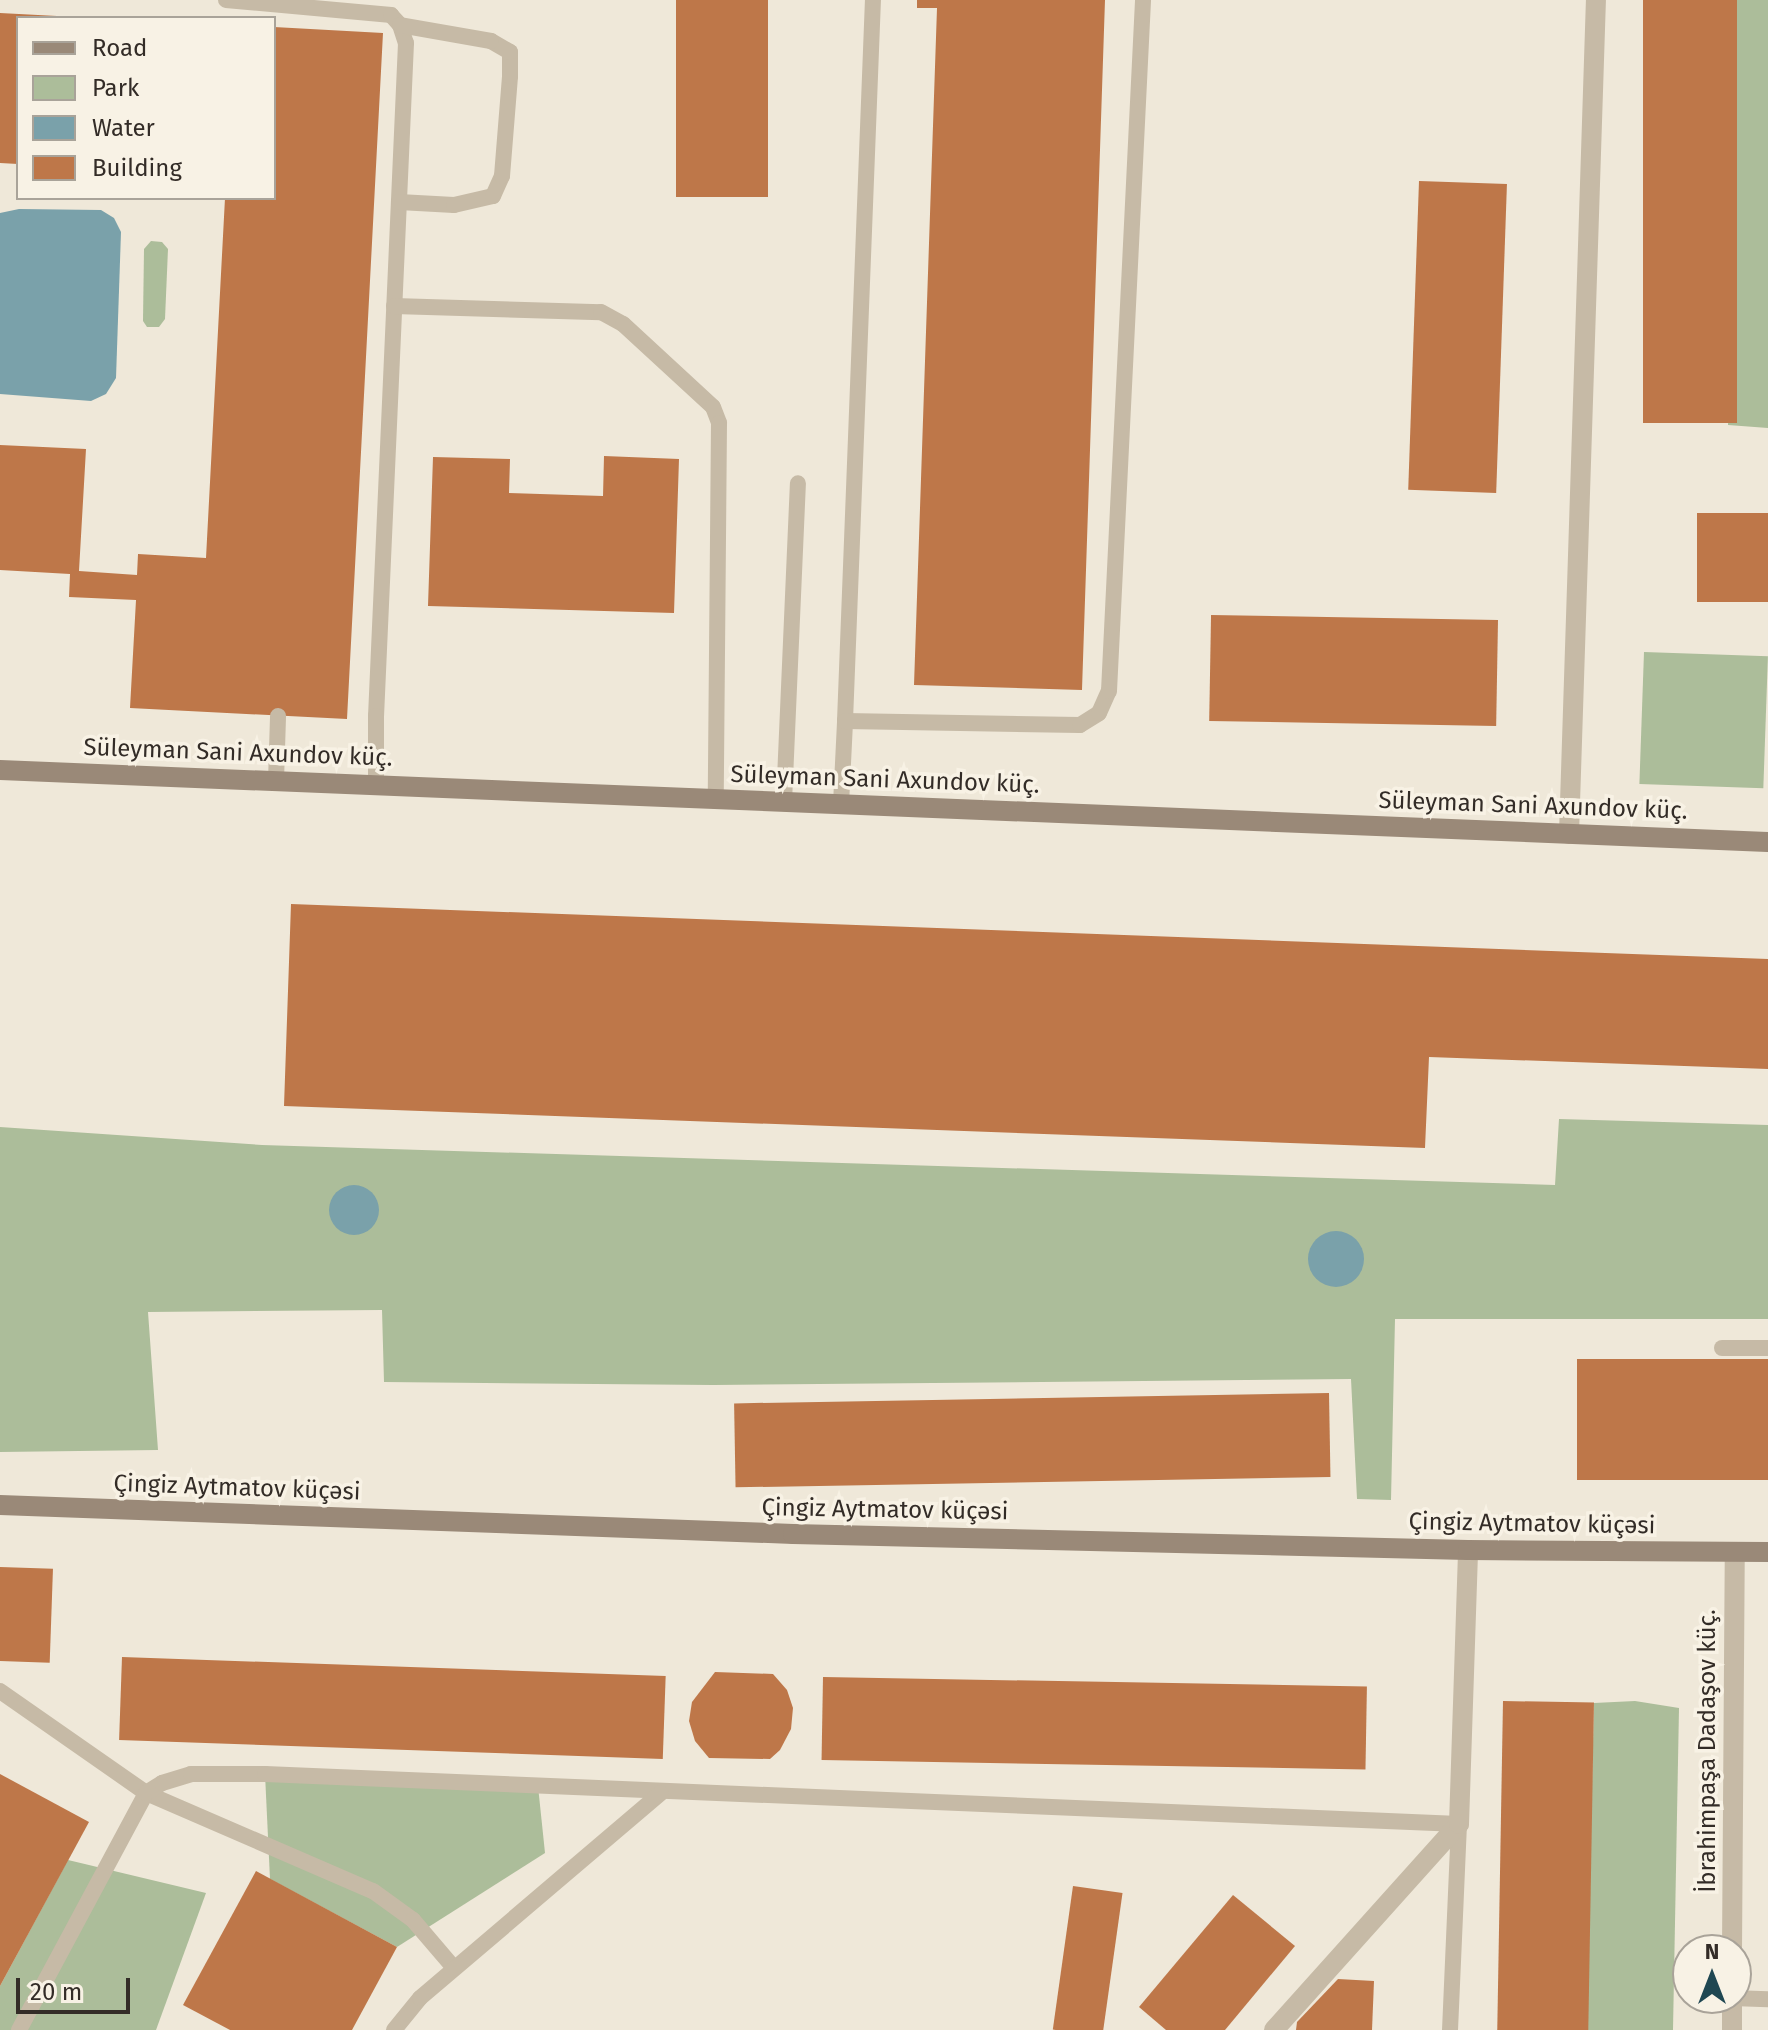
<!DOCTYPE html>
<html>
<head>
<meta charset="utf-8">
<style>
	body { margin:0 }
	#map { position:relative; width:1768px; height:2030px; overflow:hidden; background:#efe8d9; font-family:"Fira Sans",sans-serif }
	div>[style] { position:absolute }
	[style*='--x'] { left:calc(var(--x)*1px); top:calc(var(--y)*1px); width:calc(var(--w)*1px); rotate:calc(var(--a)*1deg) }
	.green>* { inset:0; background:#acbd9a; transform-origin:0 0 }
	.water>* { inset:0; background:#7aa1aa }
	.round { border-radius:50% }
	.building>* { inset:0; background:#be7749; transform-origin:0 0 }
	.service>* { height:16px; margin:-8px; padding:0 8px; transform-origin:8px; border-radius:8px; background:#c6baa6 }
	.minor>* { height:20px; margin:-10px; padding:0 10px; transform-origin:10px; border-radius:10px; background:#c6baa6 }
	.tertiary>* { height:20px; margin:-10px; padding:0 10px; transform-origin:10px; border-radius:10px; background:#c6baa6 }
	.secondary>* { height:20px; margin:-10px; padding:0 10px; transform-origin:10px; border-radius:10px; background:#9a8978 }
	span { translate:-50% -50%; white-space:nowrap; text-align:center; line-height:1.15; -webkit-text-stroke:7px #f8f2e5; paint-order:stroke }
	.street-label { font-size:24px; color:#332c27 }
	.legend { position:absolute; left:16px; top:16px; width:260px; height:184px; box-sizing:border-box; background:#f8f2e5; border:2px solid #a9a399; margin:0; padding:10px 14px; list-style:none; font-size:24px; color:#332c27 }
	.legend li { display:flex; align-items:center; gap:16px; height:40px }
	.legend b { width:40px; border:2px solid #a9a399 }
	.north { position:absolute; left:1672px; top:1934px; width:80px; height:80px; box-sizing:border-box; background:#f8f2e5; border:2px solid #a9a399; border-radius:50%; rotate:0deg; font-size:22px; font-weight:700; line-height:32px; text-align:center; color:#332c27 }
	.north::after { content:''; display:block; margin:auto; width:28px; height:36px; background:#1f4752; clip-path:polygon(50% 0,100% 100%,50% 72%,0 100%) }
	.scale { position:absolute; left:16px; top:1978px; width:114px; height:36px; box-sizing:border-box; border:4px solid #332c27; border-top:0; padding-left:10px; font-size:24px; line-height:28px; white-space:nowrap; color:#332c27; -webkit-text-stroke:6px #f8f2e5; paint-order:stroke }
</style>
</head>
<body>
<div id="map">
	<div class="green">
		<div style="clip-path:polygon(1737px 0,1768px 0,1768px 428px,1728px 425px)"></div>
		<div style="clip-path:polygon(151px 241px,162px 242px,168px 249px,165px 319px,159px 327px,147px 327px,143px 321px,144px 249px)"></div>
		<div style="left:1644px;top:652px;width:124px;height:132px;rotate:2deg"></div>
		<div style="clip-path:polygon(1559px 1119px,1768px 1125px,1768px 1319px,1395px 1319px,1391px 1500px,1357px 1499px,1351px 1379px,713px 1385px,384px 1382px,382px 1310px,148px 1312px,158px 1450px,0 1452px,0 1127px,262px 1145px,1555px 1185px)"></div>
		<div style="clip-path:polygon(1635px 1701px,1679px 1708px,1673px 2030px,1586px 2030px,1594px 1703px)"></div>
		<div style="clip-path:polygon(265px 1774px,538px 1786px,545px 1853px,397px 1947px,270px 1879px)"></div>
		<div style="clip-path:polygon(68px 1860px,206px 1893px,156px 2030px,0 2030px,0 1986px)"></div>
	</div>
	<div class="water">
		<div style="clip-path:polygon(19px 209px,101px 210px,114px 218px,121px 232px,116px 378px,106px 394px,91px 401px,0 394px,0 213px)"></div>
		<div class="round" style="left:329px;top:1185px;width:50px;height:50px"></div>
		<div class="round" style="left:1308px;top:1231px;width:56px;height:56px"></div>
	</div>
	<div class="building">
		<div style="left:676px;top:0;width:92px;height:197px"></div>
		<div style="clip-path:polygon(917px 0,1105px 0,1082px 690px,914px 685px,937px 8px,917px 8px)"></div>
		<div style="left:1643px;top:0;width:94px;height:423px"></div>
		<div style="clip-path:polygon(0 13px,57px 16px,18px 18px,18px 164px,0 163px)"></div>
		<div style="clip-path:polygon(274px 27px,383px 33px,347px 719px,130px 708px,136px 600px,69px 597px,70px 574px,0 570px,0 445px,86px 449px,79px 571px,137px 575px,138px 554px,206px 558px,225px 198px,274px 198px)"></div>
		<div style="left:1419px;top:181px;width:88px;height:309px;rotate:2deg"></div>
		<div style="clip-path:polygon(604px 456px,679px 459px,674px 613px,428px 606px,433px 457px,510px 459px,509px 493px,603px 496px)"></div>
		<div style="left:1697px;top:513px;width:71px;height:89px"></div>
		<div style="left:1498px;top:620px;width:106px;height:287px;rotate:91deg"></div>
		<div style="clip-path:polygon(291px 904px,1768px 959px,1768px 1069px,1429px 1057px,1425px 1148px,284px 1106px)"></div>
		<div style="left:1577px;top:1359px;width:191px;height:121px"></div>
		<div style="left:1329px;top:1393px;width:84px;height:595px;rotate:89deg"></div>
		<div style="left:0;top:1567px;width:53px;height:94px;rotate:2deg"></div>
		<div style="left:122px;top:1657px;width:544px;height:83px;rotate:2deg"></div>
		<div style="clip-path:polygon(715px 1672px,773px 1674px,787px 1690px,793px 1708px,791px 1729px,780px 1750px,770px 1759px,709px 1758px,695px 1741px,689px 1721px,692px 1702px)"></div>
		<div style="left:823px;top:1677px;width:544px;height:83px;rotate:1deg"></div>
		<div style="left:1503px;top:1701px;width:91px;height:329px;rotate:1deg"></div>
		<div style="clip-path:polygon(0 1774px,89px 1822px,0 1986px)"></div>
		<div style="clip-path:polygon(256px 1871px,397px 1947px,352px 2030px,230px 2030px,183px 2005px)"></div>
		<div style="left:1073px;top:1886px;width:50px;height:145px;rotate:8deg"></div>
		<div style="clip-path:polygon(1233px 1895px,1295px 1946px,1225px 2030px,1166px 2030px,1139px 2007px)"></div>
		<div style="clip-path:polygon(1338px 1979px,1374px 1981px,1372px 2030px,1296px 2030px,1297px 2022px)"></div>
	</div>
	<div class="service">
		<div style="--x:226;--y:0;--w:166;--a:5.2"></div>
		<div style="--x:391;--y:15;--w:13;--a:48"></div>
		<div style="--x:400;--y:25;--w:19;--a:72"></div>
		<div style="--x:406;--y:43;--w:674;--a:92.55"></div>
		<div style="--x:376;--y:716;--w:69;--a:90"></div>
		<div style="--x:399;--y:202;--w:55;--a:3.1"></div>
		<div style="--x:454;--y:205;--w:40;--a:-13"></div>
		<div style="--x:493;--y:196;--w:22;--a:-66"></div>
		<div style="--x:502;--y:176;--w:100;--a:-85.4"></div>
		<div style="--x:510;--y:76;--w:24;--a:-90"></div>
		<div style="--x:510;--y:52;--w:22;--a:-150"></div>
		<div style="--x:491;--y:41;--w:92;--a:-170"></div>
		<div style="--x:394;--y:306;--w:207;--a:1.7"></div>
		<div style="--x:601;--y:312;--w:25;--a:29"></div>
		<div style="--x:623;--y:324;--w:122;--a:42.7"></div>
		<div style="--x:713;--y:407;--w:17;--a:69"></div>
		<div style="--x:719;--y:423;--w:376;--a:90.5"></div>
		<div style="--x:845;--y:721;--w:722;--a:-87.78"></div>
		<div style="--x:276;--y:781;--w:65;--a:-88.2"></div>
		<div style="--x:784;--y:802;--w:319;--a:-87.5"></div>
		<div style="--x:841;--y:804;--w:83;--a:-87.2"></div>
		<div style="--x:845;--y:721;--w:235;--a:1"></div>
		<div style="--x:1080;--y:725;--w:22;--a:-32"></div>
		<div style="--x:1099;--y:713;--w:24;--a:-66"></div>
		<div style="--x:1109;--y:691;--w:692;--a:-87.18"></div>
		<div style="--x:1722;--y:1348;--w:46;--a:0"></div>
		<div style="--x:0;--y:1691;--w:178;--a:34.9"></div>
		<div style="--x:146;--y:1793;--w:247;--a:23.4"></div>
		<div style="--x:373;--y:1891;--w:49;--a:35.9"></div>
		<div style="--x:413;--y:1920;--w:63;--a:49.5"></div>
		<div style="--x:1732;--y:1998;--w:36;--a:2"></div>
		<div style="--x:19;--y:2030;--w:269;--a:-61.8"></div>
		<div style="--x:146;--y:1793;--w:19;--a:-32"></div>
		<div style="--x:162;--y:1783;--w:30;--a:-17"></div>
		<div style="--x:191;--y:1774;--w:74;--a:0"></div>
		<div style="--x:265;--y:1774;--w:1195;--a:2.4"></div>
		<div style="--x:1459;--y:1824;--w:206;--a:92.5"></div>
		<div style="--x:394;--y:2030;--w:41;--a:-50.9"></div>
		<div style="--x:420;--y:1998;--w:316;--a:-40.4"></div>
	</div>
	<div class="minor">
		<div style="--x:1569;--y:834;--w:834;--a:-88.15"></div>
		<div style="--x:1274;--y:2030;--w:277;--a:-48.1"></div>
		<div style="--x:1459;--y:1824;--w:274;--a:-88.1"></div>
	</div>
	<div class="tertiary">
		<div style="--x:1732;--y:1950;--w:398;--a:-89.6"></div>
		<div style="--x:1732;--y:2030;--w:32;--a:-90"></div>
	</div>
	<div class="secondary">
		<div style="--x:0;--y:770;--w:1769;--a:2.33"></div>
		<div style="--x:0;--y:1505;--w:794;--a:2.09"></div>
		<div style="--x:793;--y:1534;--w:675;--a:1.36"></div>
		<div style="--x:1468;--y:1550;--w:300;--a:0.4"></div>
	</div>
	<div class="street-label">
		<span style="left:238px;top:753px;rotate:2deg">Süleyman Sani Axundov küç.</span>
		<span style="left:885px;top:780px;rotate:2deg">Süleyman Sani Axundov küç.</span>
		<span style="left:1533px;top:806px;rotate:2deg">Süleyman Sani Axundov küç.</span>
		<span style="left:237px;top:1488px;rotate:2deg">Çingiz Aytmatov küçəsi</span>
		<span style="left:885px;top:1510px;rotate:1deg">Çingiz Aytmatov küçəsi</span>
		<span style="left:1532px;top:1524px;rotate:1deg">Çingiz Aytmatov küçəsi</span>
		<span style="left:1708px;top:1751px;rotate:-90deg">İbrahimpaşa Dadaşov küç.</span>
	</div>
	<ul class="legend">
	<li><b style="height:10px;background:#9a8978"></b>Road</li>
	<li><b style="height:22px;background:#acbd9a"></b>Park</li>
	<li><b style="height:22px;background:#7aa1aa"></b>Water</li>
	<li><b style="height:22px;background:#be7749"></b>Building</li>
	</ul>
	<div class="north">N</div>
	<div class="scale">20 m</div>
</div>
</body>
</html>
